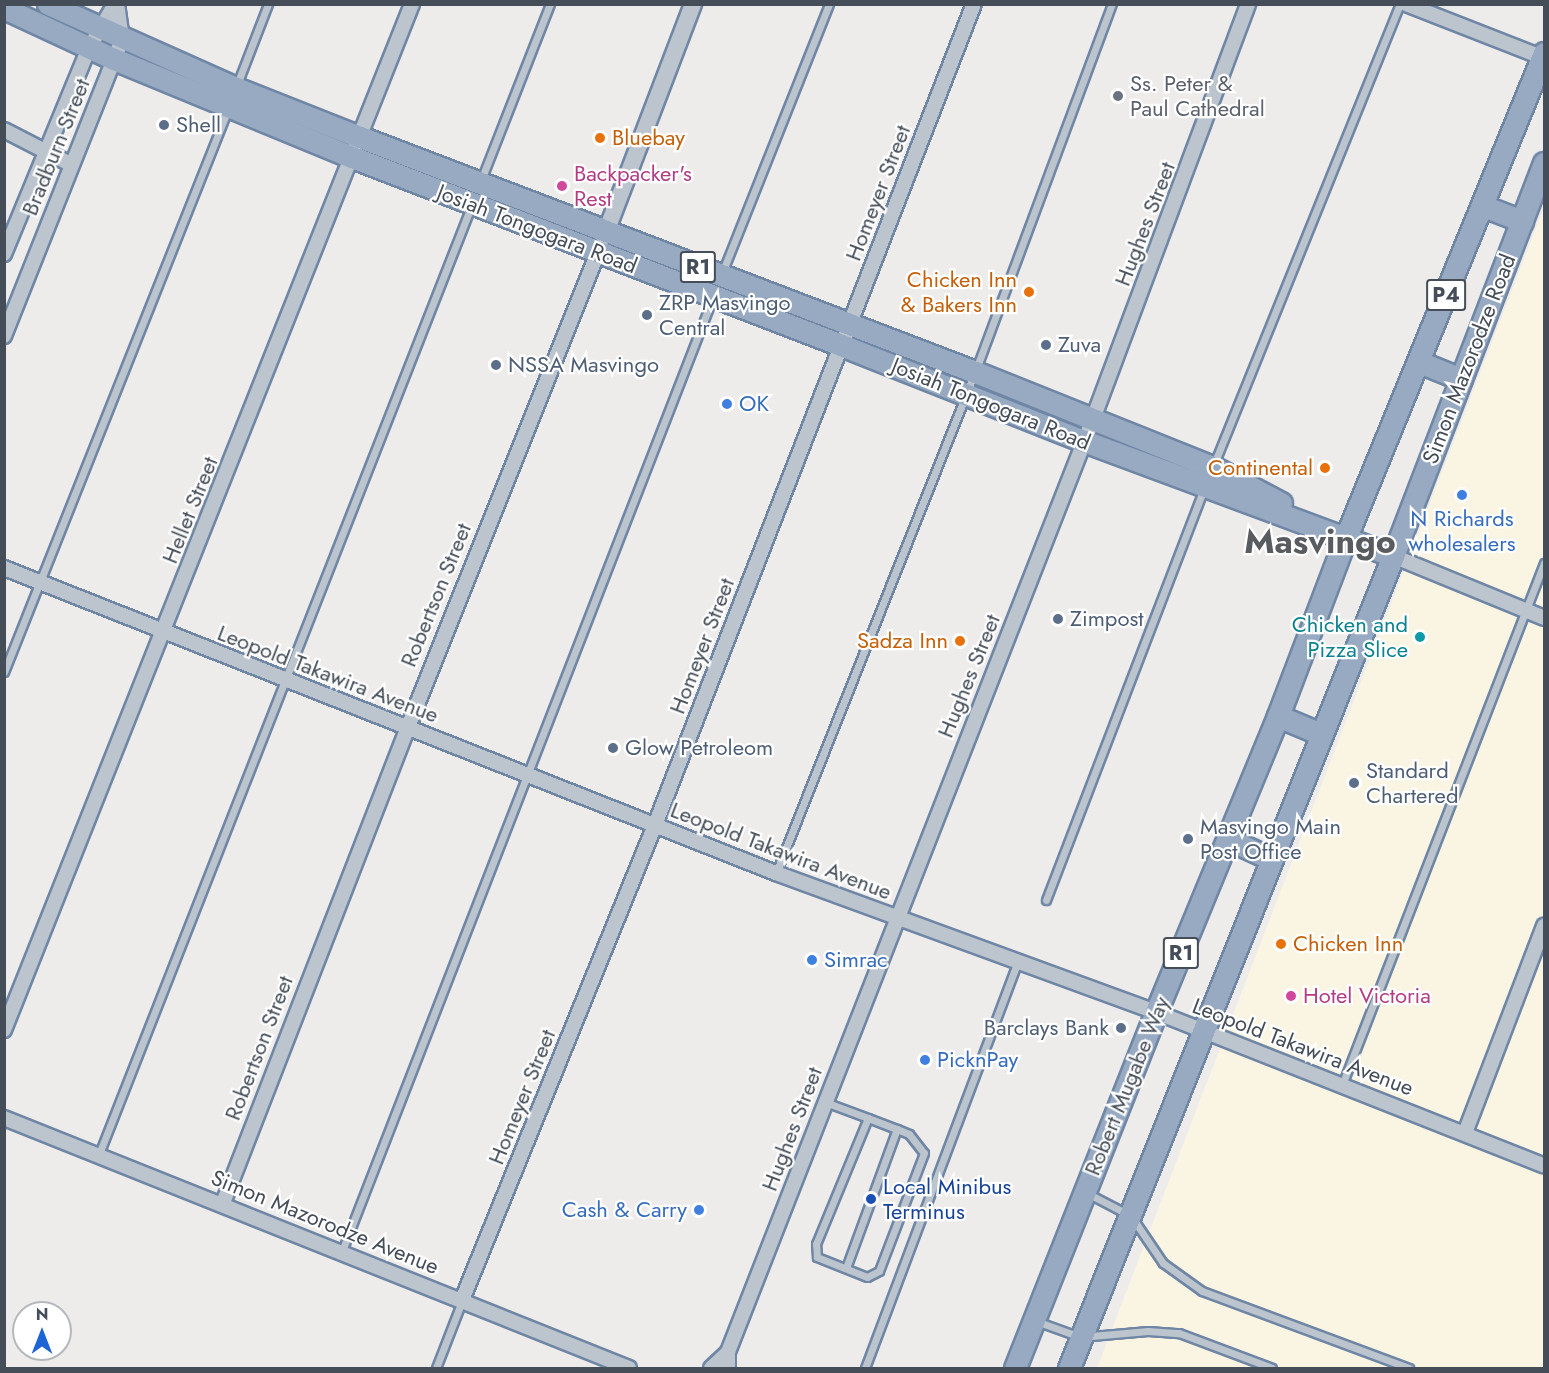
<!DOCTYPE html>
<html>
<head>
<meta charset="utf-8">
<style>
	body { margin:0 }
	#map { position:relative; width:1549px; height:1373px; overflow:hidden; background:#eeebeb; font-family:Jost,sans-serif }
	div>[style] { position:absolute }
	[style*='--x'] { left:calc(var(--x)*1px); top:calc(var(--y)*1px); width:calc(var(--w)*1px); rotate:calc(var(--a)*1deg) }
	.commercial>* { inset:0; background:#faf5e3 }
	.roads { filter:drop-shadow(2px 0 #6f86a5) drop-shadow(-2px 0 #6f86a5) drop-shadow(0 2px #6f86a5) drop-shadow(0 -2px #6f86a5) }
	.service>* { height:7px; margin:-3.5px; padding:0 3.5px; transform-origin:3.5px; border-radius:3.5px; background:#bcc5ce }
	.minor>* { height:14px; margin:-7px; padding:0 7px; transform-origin:7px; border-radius:7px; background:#bcc5ce }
	.tertiary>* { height:16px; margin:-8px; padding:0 8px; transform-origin:8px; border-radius:8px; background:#bcc5ce }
	.trunk>* { height:21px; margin:-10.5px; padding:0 10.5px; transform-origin:10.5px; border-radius:10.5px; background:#97aac2 }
	.dots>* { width:16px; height:16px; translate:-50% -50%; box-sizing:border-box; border:3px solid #fff; border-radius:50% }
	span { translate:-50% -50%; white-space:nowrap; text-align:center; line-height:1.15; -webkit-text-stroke:4.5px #fff; paint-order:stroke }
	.shield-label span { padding:2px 4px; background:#fff; border:2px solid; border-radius:4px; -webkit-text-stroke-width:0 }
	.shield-label { font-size:21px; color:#444d58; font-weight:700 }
	.worship-label { font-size:22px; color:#5b616d }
	.left { translate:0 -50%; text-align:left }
	.service-label { font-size:22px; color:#4e5e75 }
	.right { translate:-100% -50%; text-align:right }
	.food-label { font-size:22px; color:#c56008 }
	.street-label { font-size:22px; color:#444d58 }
	.hotel-label { font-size:22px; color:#b23c85 }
	.shop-label { font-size:22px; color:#366cbe }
	.culture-label { font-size:22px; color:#0d838f }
	.transit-label { font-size:22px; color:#164399 }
	.town-label { font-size:34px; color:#585b60; font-weight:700 }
	.frame { position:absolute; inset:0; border:6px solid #444d58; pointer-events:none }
	.north { position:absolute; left:12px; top:1301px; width:60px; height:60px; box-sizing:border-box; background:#fff; border:2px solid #b4b8bc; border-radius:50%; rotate:0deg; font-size:16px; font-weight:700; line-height:24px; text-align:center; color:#444d58 }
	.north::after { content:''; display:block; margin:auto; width:21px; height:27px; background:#1d64d6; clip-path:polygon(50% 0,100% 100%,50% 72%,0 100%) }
</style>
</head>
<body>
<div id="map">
	<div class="commercial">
		<div style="clip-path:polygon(1544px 207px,1544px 1368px,1097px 1368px)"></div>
	</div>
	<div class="roads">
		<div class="service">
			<div style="--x:236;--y:87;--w:89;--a:-68.9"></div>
			<div style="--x:481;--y:180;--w:189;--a:-68.6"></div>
			<div style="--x:722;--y:273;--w:289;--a:-68.3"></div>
			<div style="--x:1214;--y:464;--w:496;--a:-68"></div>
			<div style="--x:4;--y:672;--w:606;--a:-68.3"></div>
			<div style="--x:776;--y:873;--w:539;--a:-68.34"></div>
			<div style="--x:975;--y:372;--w:393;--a:-69.6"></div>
			<div style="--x:1046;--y:900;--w:441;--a:-69"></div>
			<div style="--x:1342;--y:1085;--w:560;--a:-68.84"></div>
			<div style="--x:825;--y:1102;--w:46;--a:20.4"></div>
			<div style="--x:868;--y:1118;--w:31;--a:21"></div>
			<div style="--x:897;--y:1129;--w:13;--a:23"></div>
			<div style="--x:909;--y:1134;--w:24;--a:52"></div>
			<div style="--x:924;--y:1153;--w:126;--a:110.9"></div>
			<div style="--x:879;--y:1271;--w:13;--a:153"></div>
			<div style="--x:867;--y:1277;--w:54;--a:-158.2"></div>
			<div style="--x:817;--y:1257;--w:13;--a:-94"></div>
			<div style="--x:816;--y:1244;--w:136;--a:-67.6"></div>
			<div style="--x:99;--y:1154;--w:1021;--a:-68.56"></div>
			<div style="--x:1087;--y:1193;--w:50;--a:27.6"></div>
			<div style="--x:1131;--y:1216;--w:57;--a:55.8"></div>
			<div style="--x:1163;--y:1263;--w:48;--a:35.7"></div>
			<div style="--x:1202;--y:1291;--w:221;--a:20.4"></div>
			<div style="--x:342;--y:1251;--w:1024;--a:-68.75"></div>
			<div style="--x:846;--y:1268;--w:148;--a:-69.9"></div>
			<div style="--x:1036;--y:1321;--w:47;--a:20"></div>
			<div style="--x:1080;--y:1337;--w:68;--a:-5"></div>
			<div style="--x:1148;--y:1331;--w:31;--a:4"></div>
			<div style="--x:1179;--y:1333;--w:99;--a:20.6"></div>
			<div style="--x:436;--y:1368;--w:72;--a:-68.8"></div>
			<div style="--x:865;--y:1368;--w:435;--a:-69.4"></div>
		</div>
		<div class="minor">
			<div style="--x:1406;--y:4;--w:148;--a:21.4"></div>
			<div style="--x:4;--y:130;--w:76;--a:27.2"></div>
			<div style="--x:4;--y:254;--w:223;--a:-67.6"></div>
			<div style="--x:89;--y:48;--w:51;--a:-59.4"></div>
			<div style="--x:4;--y:336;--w:320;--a:-68.3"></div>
			<div style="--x:122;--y:39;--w:35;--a:-98"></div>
			<div style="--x:1393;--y:556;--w:163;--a:22.3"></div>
			<div style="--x:4;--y:568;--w:830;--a:21.56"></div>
			<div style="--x:776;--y:873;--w:405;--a:20.1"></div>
			<div style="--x:1156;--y:1012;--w:417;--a:21.6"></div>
			<div style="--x:4;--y:1030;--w:1104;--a:-68.31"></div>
			<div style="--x:4;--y:1118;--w:673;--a:21.8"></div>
			<div style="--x:1465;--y:1133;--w:222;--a:-69.1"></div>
			<div style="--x:223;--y:1203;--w:511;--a:-68.76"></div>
			<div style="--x:408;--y:727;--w:519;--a:-68.18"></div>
			<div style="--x:462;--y:1300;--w:513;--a:-67.89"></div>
			<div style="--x:655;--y:825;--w:881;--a:-68.77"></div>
			<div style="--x:711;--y:1368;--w:23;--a:-43"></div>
			<div style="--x:728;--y:1368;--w:16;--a:-90"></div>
			<div style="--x:728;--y:1352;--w:1002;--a:-68.63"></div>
			<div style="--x:1093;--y:419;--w:443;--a:-69.5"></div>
		</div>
		<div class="tertiary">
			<div style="--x:606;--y:232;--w:244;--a:-69.1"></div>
		</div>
		<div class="trunk">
			<div style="--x:48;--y:4;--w:206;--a:24.1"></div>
			<div style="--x:236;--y:88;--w:133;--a:21.6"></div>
			<div style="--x:360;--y:137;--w:658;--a:20.91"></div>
			<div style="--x:975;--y:372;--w:256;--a:21.8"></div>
			<div style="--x:1213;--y:467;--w:77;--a:27.9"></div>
			<div style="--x:4;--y:8;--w:121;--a:24.9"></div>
			<div style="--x:114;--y:59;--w:257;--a:22.4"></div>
			<div style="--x:352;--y:157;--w:524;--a:21.03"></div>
			<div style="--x:841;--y:345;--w:261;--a:21.6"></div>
			<div style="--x:1084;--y:441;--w:330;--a:20.4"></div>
			<div style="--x:1483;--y:206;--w:42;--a:21"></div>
			<div style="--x:1419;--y:362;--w:45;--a:22"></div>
			<div style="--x:1278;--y:716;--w:47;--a:22.7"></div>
			<div style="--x:1228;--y:839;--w:47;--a:24.9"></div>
			<div style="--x:1015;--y:1368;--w:383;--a:-68.4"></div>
			<div style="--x:1156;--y:1012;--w:320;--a:-67.6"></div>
			<div style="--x:1278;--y:716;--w:191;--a:-69.2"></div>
			<div style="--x:1346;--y:537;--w:523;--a:-67.75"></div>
			<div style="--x:1069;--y:1368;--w:874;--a:-68.25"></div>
			<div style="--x:1393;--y:556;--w:421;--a:-69"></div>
		</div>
	</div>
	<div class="dots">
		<div style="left:1118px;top:96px;background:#6b7280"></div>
		<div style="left:164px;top:125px;background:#5c6f8a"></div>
		<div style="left:600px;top:138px;background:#e8710a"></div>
		<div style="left:562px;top:186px;background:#d1479c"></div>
		<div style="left:1029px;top:292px;background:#e8710a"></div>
		<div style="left:647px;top:315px;background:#5c6f8a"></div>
		<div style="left:1046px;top:345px;background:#5c6f8a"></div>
		<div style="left:496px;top:365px;background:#5c6f8a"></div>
		<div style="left:727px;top:404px;background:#3f7fe0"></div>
		<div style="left:1325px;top:468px;background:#e8710a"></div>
		<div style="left:1462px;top:495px;background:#3f7fe0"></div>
		<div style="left:1058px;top:619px;background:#5c6f8a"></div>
		<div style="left:1420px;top:637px;background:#0f9aa8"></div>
		<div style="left:960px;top:641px;background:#e8710a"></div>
		<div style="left:613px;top:748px;background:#5c6f8a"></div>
		<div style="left:1354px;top:783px;background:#5c6f8a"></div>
		<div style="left:1188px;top:839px;background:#5c6f8a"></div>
		<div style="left:1281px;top:944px;background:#e8710a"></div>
		<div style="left:812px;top:960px;background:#3f7fe0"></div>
		<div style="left:1291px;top:996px;background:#d1479c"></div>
		<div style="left:1121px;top:1028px;background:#5c6f8a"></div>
		<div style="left:925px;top:1060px;background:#3f7fe0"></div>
		<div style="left:871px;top:1199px;background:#1a4fb4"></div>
		<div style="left:699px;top:1210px;background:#3f7fe0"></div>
	</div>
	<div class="shield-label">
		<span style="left:698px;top:267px">R1</span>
		<span style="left:1446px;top:295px">P4</span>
		<span style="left:1181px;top:953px">R1</span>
	</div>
	<div class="worship-label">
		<span class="left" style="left:1130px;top:96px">Ss. Peter &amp;<br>Paul Cathedral</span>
	</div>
	<div class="service-label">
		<span class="left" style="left:176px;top:125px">Shell</span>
		<span class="left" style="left:659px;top:315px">ZRP Masvingo<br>Central</span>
		<span class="left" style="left:1058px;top:345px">Zuva</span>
		<span class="left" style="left:508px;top:365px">NSSA Masvingo</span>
		<span class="left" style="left:1070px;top:619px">Zimpost</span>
		<span class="left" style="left:625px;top:748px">Glow Petroleom</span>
		<span class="left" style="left:1366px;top:783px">Standard<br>Chartered</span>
		<span class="left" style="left:1200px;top:839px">Masvingo Main<br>Post Office</span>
		<span class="right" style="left:1109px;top:1028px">Barclays Bank</span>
	</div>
	<div class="food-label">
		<span class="left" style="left:612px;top:138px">Bluebay</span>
		<span class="right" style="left:1017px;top:292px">Chicken Inn<br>&amp; Bakers Inn</span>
		<span class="right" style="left:1313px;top:468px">Continental</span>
		<span class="right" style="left:948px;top:641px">Sadza Inn</span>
		<span class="left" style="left:1293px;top:944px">Chicken Inn</span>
	</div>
	<div class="street-label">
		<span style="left:56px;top:147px;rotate:-68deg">Bradburn Street</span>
		<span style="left:878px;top:193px;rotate:-69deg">Homeyer Street</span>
		<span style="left:1145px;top:224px;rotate:-69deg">Hughes Street</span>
		<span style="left:537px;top:229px;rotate:21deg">Josiah Tongogara Road</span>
		<span style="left:1469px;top:359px;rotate:-69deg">Simon Mazorodze Road</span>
		<span style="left:991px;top:404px;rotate:22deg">Josiah Tongogara Road</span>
		<span style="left:190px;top:510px;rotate:-68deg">Hellet Street</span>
		<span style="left:436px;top:595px;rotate:-68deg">Robertson Street</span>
		<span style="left:702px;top:646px;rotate:-69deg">Homeyer Street</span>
		<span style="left:328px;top:674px;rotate:21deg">Leopold Takawira Avenue</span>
		<span style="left:969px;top:676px;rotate:-68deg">Hughes Street</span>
		<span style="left:781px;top:851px;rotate:21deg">Leopold Takawira Avenue</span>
		<span style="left:1303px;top:1047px;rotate:21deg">Leopold Takawira Avenue</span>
		<span style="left:259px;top:1048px;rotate:-69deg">Robertson Street</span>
		<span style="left:1127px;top:1086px;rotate:-68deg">Robert Mugabe Way</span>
		<span style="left:522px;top:1097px;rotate:-68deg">Homeyer Street</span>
		<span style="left:792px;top:1129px;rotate:-69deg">Hughes Street</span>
		<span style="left:325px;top:1222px;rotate:22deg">Simon Mazorodze Avenue</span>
	</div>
	<div class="hotel-label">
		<span class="left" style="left:574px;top:186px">Backpacker's<br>Rest</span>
		<span class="left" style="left:1303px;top:996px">Hotel Victoria</span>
	</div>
	<div class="shop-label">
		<span class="left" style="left:739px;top:404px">OK</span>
		<span style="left:1462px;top:531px">N Richards<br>wholesalers</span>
		<span class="left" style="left:824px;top:960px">Simrac</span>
		<span class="left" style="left:937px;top:1060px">PicknPay</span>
		<span class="right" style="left:687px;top:1210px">Cash &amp; Carry</span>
	</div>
	<div class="culture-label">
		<span class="right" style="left:1408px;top:637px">Chicken and<br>Pizza Slice</span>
	</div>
	<div class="transit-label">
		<span class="left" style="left:883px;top:1199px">Local Minibus<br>Terminus</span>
	</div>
	<div class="town-label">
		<span style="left:1320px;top:542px">Masvingo</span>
	</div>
	<div class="frame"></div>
	<div class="north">N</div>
</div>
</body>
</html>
